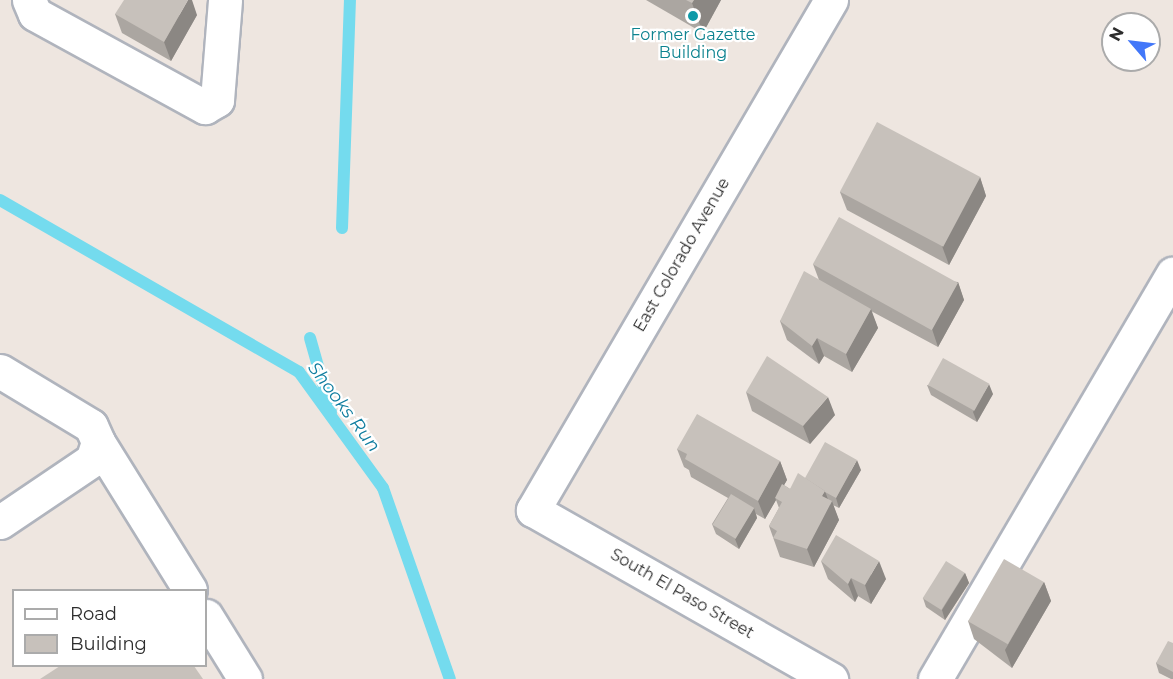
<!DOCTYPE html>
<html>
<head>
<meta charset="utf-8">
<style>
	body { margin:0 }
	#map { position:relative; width:1173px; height:679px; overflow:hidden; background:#eee6e0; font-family:Montserrat,sans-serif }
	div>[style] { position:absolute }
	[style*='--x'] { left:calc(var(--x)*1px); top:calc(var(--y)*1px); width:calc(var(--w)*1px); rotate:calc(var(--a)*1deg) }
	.stream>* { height:12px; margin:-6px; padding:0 6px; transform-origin:6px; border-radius:6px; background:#74dbee }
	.roads { filter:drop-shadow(2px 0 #b0b4bd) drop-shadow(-2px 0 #b0b4bd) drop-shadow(0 2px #b0b4bd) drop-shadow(0 -2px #b0b4bd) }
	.minor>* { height:33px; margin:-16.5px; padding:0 16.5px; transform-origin:16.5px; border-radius:16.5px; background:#fff }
	.wall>* { inset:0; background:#aba6a1 }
	.shaded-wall>* { inset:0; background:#8b8783 }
	.building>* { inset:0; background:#c7c1bb; transform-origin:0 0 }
	.dots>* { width:16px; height:16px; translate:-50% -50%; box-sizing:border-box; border:3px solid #fff; border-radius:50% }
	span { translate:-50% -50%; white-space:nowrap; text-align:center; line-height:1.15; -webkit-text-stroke:4.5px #fff; paint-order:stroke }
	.culture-label { font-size:16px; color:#0d838f }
	.street-label { font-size:16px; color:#2d2d2d }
	.water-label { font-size:18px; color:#0f7d9f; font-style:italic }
	.legend { position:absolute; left:12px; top:589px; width:195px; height:78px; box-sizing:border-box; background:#fff; border:2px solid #ababab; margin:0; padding:8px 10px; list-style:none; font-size:18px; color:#2d2d2d }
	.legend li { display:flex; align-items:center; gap:12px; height:30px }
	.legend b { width:30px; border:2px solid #ababab }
	.north { position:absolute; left:1101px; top:12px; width:60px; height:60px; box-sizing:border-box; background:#fff; border:2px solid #ababab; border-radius:50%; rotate:298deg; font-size:16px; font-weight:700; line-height:24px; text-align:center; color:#2d2d2d }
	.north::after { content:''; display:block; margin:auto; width:21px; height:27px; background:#4277f9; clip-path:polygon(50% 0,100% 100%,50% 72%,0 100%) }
</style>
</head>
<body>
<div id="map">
	<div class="stream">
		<div style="--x:0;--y:200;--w:345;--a:29.9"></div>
		<div style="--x:299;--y:372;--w:143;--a:54.1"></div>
		<div style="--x:383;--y:488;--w:202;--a:70.7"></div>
		<div style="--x:342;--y:228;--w:228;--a:-88"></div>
		<div style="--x:310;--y:338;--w:77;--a:74.2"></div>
	</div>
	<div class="roads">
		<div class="minor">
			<div style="--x:29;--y:0;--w:15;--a:67"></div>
			<div style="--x:35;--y:14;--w:194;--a:28.7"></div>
			<div style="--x:205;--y:107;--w:14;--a:-30"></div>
			<div style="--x:217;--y:100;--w:100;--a:-85.4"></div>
			<div style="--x:831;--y:0;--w:591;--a:120.3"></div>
			<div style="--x:533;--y:510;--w:343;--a:29.6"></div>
			<div style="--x:0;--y:371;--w:106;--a:31.1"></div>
			<div style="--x:91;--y:426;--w:17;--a:66"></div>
			<div style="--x:98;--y:442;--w:19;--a:108"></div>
			<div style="--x:92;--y:460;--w:111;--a:146"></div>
			<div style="--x:98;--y:442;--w:174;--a:58.1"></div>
			<div style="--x:206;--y:616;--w:74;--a:58.2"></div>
			<div style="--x:935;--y:679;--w:470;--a:-59.6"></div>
		</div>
	</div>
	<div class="wall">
		<div style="clip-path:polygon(646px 0,721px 0,703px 33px)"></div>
		<div style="clip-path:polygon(115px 14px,197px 15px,171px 61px,122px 33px)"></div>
		<div style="clip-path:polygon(980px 177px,986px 196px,949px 265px,847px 210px,840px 192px)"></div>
		<div style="clip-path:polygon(813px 264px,958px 282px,964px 300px,938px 347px,871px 311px,878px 328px,852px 372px,824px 356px,819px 364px,787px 340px,780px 321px,819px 280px)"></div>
		<div style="clip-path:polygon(927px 385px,993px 394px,977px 422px,931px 395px)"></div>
		<div style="clip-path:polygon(746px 392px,835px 415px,810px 444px,752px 411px)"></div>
		<div style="clip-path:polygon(677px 449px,780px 461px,787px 480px,784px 485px,790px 489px,805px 478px,861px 470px,839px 508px,833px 505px,839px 520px,814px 567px,780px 557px,769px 526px,779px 508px,776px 500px,765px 519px,756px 514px,757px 518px,739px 549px,716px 534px,712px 524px,728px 498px,691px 477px,689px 470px,684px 467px)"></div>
		<div style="clip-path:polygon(821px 561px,886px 579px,871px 604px,858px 596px,855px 602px,828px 579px)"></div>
		<div style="clip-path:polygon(965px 573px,969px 583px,945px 620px,926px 607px,923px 598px)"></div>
		<div style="clip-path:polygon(1044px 582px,1051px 601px,1012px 668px,974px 639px,968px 621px)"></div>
		<div style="clip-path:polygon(1173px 643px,1173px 679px,1171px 679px,1159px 673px,1156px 663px)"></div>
	</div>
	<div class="shaded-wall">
		<div style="clip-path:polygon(188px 0,192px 0,197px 15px,171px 61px,164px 42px)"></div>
		<div style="clip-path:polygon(694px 0,721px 0,703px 33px,692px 3px)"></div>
		<div style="clip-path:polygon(980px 177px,986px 196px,949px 265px,942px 246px)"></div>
		<div style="clip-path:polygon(958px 282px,964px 300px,938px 347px,932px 329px)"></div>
		<div style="clip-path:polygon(871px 309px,878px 328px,852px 372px,846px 354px)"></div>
		<div style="clip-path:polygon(817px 338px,824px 356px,819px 364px,812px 346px)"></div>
		<div style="clip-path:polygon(989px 384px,993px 394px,977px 422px,973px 412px)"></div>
		<div style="clip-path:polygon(828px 397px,835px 415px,810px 444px,803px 426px)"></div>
		<div style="clip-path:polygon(857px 460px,861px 470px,839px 508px,836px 498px)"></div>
		<div style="clip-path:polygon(780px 461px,787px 480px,776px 499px,775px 498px,776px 500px,765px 519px,758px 501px)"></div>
		<div style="clip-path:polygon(825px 491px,830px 505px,832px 501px,839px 520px,814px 567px,807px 549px,822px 496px)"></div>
		<div style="clip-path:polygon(754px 508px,757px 518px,739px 549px,735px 539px)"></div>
		<div style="clip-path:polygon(879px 561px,886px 579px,871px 604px,865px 585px)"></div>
		<div style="clip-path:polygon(965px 573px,969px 583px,945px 620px,942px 610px)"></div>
		<div style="clip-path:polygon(851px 578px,858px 596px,855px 602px,848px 584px)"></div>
		<div style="clip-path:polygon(1044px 582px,1051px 601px,1012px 668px,1005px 650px)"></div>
	</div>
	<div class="building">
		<div style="clip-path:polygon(124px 0,188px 0,164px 42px,115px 14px)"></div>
		<div style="clip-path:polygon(686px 0,694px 0,692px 3px)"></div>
		<div style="left:877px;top:122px;width:117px;height:79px;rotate:28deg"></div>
		<div style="left:839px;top:217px;width:136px;height:54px;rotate:29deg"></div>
		<div style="clip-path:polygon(804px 271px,871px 309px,846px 354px,817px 338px,812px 346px,780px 321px)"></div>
		<div style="clip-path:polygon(767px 356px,828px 397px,803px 426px,746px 392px)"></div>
		<div style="left:943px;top:358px;width:53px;height:31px;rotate:29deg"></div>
		<div style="clip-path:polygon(697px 414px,780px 461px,758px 501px,685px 459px,687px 454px,677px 449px)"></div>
		<div style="clip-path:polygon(825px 442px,857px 460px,836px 498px,825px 492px,825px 491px,805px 478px)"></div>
		<div style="clip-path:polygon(798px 473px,825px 491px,822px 496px,832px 501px,807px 549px,773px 538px,777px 531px,769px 526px,782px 502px,775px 498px,782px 484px,790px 489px)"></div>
		<div style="left:731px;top:494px;width:27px;height:36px;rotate:31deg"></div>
		<div style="clip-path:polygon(836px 535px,879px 561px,865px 585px,851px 578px,848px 584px,821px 561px)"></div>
		<div style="left:1004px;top:559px;width:46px;height:72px;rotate:30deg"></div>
		<div style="left:946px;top:561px;width:22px;height:44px;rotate:32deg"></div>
		<div style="clip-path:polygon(1168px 641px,1173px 643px,1173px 672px,1156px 663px)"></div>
		<div style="clip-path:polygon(60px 666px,194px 666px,203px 679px,40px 679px)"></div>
	</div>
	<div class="dots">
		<div style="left:693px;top:16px;background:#0f9aa8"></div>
	</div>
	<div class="culture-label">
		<span style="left:693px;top:44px">Former Gazette<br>Building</span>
	</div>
	<div class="street-label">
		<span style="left:682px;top:255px;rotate:-60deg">East Colorado Avenue</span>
		<span style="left:682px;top:594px;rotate:30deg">South El Paso Street</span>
	</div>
	<div class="water-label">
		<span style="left:344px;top:407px;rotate:53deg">Shooks Run</span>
	</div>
	<ul class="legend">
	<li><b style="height:8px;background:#fff"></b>Road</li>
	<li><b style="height:16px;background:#c7c1bb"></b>Building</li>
	</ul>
	<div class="north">N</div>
</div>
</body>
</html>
